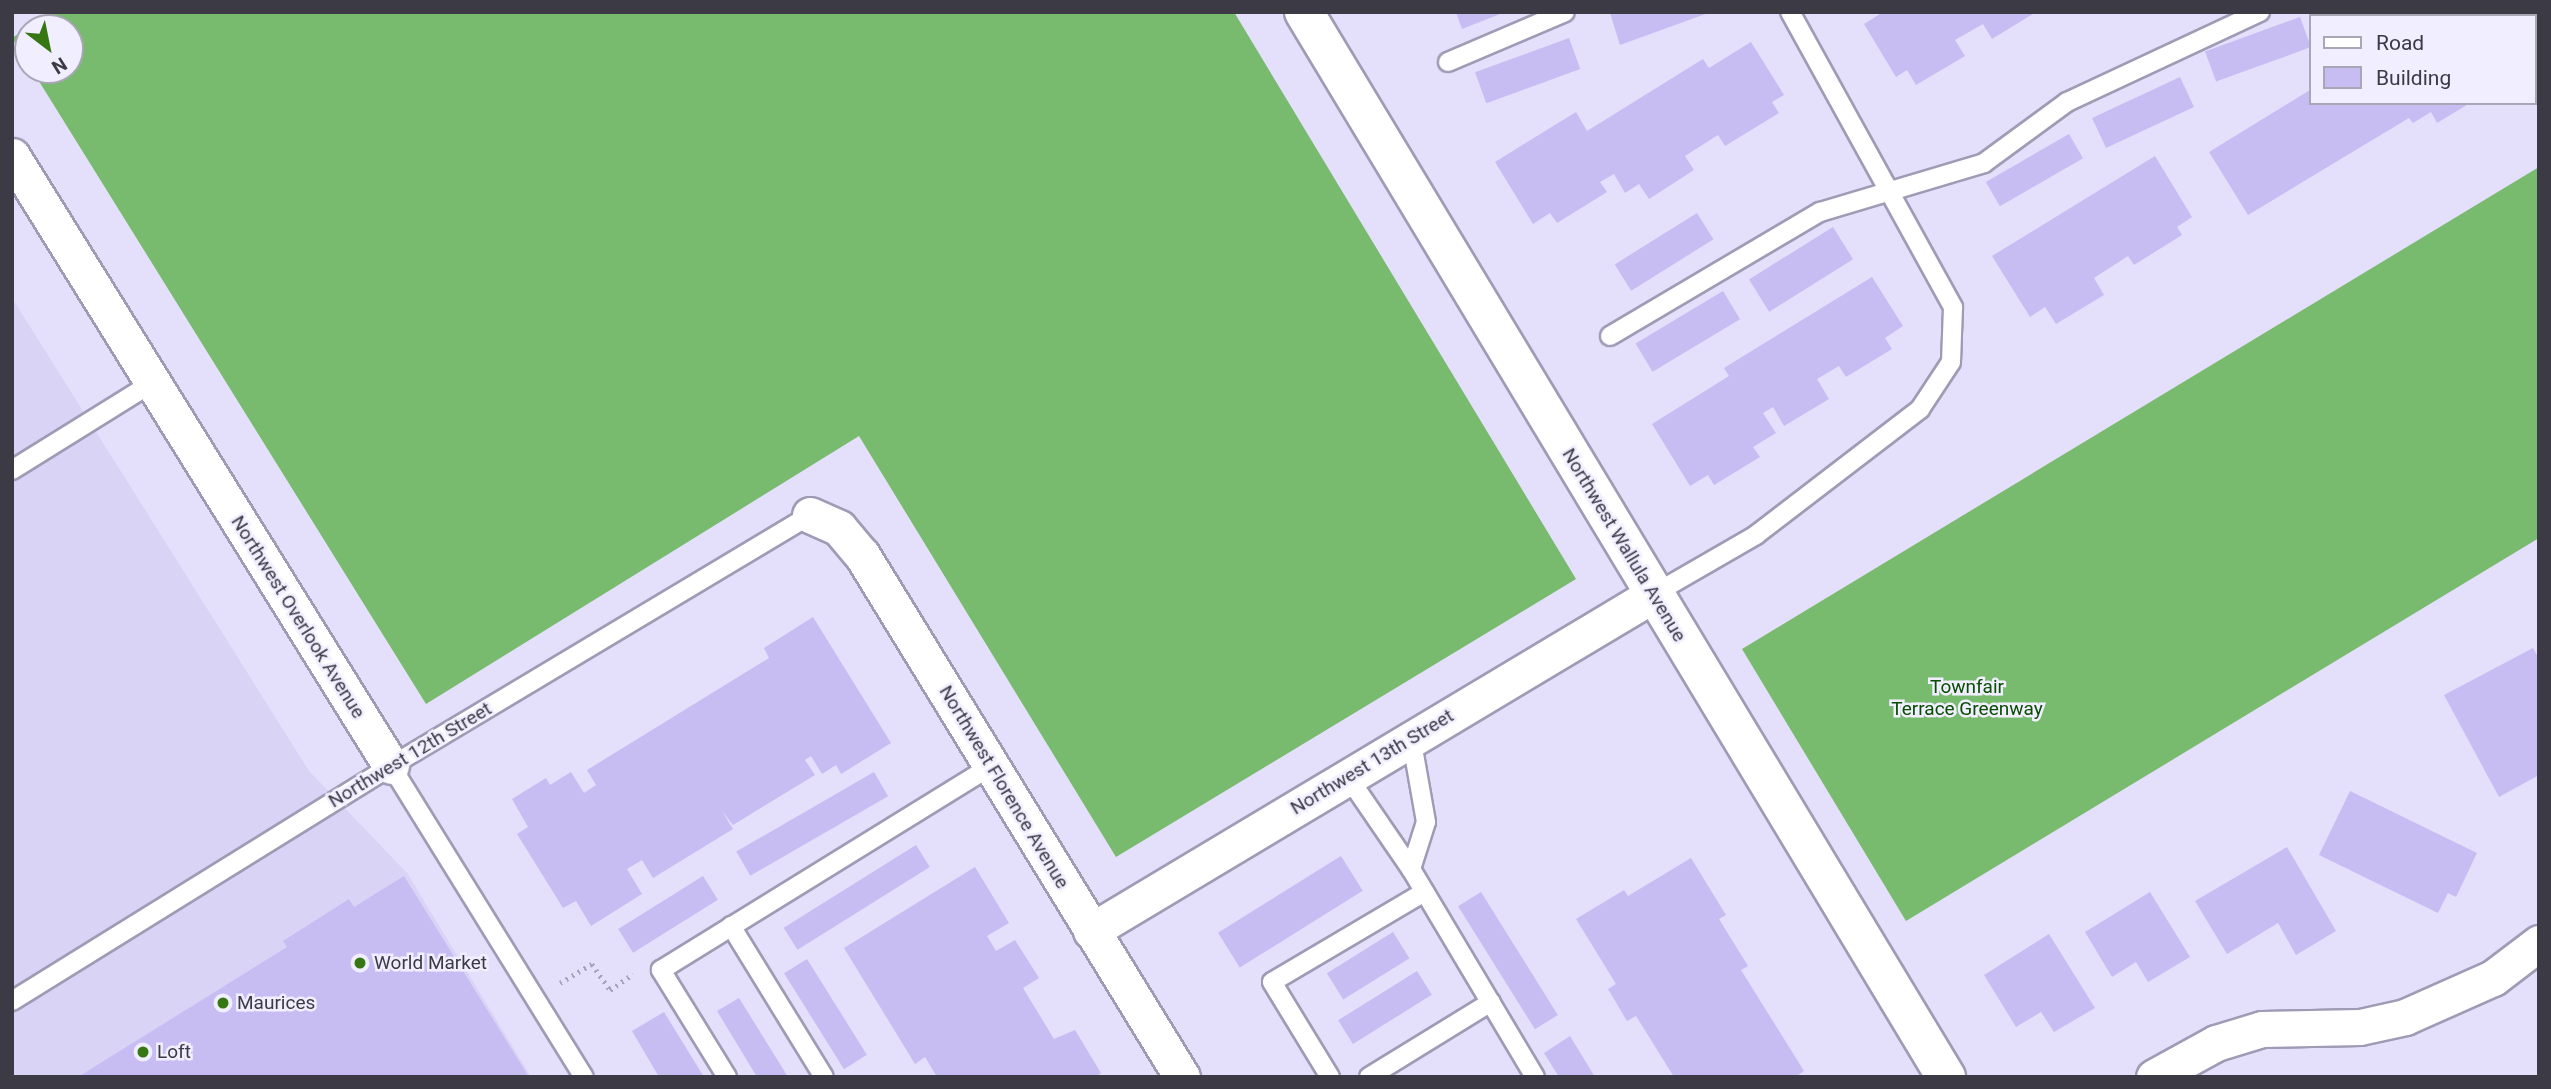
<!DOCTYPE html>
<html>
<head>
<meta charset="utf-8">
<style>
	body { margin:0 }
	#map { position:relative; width:2551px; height:1089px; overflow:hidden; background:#e4dffb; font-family:Roboto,sans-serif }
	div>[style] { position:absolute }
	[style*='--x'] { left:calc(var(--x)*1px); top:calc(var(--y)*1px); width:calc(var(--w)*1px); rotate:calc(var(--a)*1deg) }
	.built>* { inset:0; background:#d9d3f5 }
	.forest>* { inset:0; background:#78ba6e }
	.building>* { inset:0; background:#c8bdf3; transform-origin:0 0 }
	.path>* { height:4.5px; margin-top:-2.25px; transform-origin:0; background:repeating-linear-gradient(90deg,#a7a3b9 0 2px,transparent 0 7px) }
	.roads { filter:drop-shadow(2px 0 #a09bb5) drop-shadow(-2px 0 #a09bb5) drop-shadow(0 2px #a09bb5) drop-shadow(0 -2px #a09bb5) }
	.service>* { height:18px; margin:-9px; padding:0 9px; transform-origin:9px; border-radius:9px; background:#fff }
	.minor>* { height:35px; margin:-17.5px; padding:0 17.5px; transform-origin:17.5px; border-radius:17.5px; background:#fff }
	.tertiary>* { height:38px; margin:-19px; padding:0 19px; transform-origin:19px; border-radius:19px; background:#fff }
	.dots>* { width:19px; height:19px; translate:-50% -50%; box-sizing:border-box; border:4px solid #f1eeff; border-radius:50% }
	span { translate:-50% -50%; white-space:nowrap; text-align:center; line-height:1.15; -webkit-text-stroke:5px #f1eeff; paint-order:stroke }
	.street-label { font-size:19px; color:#3c3a45 }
	.park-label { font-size:19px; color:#084e00 }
	.poi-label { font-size:19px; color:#3c3a45 }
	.left { translate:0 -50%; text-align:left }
	.frame { position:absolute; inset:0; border:14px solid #3c3a45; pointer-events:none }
	.legend { position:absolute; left:2309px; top:14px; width:228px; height:91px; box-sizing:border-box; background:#f1eeff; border:2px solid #a9a6b5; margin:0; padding:9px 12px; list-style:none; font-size:21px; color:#3c3a45 }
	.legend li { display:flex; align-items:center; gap:14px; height:35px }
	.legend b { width:35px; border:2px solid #a9a6b5 }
	.north { position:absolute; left:14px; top:14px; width:70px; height:70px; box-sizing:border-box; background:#f1eeff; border:2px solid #a9a6b5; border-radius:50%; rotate:148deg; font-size:19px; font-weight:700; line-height:28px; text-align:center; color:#3c3a45 }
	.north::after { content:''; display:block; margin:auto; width:24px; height:32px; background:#367714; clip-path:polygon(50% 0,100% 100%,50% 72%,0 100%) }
</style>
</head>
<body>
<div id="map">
	<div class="built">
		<div style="clip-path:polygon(12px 298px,309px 771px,407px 873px,531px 1077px,12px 1077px)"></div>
	</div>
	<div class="forest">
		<div style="clip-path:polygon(52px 12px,1234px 12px,1576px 579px,1116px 857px,859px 436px,426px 704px,32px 70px,70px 70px,70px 28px,28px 28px,28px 64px,12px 38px)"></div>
		<div style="clip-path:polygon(2539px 167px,2539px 538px,1906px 921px,1742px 649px)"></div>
	</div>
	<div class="building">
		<div style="clip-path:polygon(1456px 12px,1505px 12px,1462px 29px)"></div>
		<div style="clip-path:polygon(1711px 12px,1620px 45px,1610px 13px,1613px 12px)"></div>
		<div style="clip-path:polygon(1883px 12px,2036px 12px,1992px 39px,1983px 24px,1955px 40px,1965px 56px,1916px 85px,1907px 70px,1896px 77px,1864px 24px)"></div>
		<div style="clip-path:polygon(2347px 12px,2390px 12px,2383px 16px)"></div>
		<div style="left:2300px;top:17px;width:32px;height:101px;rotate:70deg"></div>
		<div style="left:1569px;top:38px;width:33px;height:100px;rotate:70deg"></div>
		<div style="clip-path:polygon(1751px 42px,1784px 95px,1772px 102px,1779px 113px,1725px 146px,1718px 135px,1685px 156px,1694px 170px,1649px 199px,1639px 184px,1625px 193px,1614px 174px,1600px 182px,1607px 192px,1557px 223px,1550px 213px,1533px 224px,1495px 162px,1576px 112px,1587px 131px,1703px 59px,1709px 68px)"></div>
		<div style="left:2180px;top:77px;width:33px;height:97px;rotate:65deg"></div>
		<div style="clip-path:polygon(2310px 90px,2311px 103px,2470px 103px,2437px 123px,2431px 112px,2413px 123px,2409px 118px,2248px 215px,2209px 152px)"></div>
		<div style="left:2069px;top:134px;width:28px;height:96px;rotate:60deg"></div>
		<div style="clip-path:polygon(2155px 156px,2192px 217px,2177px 227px,2182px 235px,2134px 265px,2128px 256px,2094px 278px,2104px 295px,2056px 324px,2045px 307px,2030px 317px,1992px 256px)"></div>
		<div style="left:1697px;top:213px;width:31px;height:97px;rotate:58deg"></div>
		<div style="left:1833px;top:227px;width:38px;height:99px;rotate:58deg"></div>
		<div style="clip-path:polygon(1872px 277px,1903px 326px,1885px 338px,1892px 349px,1846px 377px,1839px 366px,1817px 379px,1829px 399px,1784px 426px,1773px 407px,1763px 413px,1776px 433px,1753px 447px,1760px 457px,1714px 485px,1708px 475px,1690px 486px,1652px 424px,1729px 376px,1724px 368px)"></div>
		<div style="left:1723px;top:291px;width:33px;height:102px;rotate:59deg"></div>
		<div style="clip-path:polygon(813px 617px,891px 743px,841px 774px,836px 765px,822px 774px,811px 756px,805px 760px,815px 775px,733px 825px,722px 811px,733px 829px,653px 878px,642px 860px,627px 869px,642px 894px,591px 926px,576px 901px,563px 908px,517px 834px,528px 827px,512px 799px,546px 778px,550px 785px,571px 772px,584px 793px,596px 785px,587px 770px,769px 658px,764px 648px)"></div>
		<div style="clip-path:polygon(2533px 648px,2539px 659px,2539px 775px,2499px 797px,2444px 695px)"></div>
		<div style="left:874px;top:772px;width:28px;height:159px;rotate:60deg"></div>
		<div style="clip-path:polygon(2350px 791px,2477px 853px,2456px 897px,2448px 893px,2438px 913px,2319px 855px)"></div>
		<div style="left:916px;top:845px;width:26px;height:156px;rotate:58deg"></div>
		<div style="clip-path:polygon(2287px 847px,2336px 931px,2296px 955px,2278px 923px,2227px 954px,2195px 901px)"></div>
		<div style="left:1341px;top:856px;width:41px;height:145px;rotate:58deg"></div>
		<div style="clip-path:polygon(1691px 858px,1726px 915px,1719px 919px,1748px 966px,1741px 970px,1804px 1071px,1795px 1077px,1674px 1077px,1636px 1016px,1627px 1021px,1608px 989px,1616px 984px,1576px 919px,1624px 890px,1628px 896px)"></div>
		<div style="clip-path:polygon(975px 867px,1009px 923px,987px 936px,996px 951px,1015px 940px,1039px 978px,1023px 988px,1054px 1039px,1075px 1030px,1101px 1073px,1096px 1077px,937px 1077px,925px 1057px,915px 1064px,844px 948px)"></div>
		<div style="clip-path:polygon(404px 876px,529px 1077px,78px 1077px,287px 947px,283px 941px,349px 899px,354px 907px)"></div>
		<div style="left:703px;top:876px;width:28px;height:100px;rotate:58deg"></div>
		<div style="left:1481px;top:892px;width:145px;height:27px;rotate:58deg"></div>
		<div style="clip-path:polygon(2150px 892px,2190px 957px,2148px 982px,2136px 962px,2112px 977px,2085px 932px)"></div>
		<div style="left:1393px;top:932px;width:31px;height:78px;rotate:58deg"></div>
		<div style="clip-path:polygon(2049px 934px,2095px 1008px,2054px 1032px,2041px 1012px,2016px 1027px,1984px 975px)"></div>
		<div style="left:807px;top:959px;width:113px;height:27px;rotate:58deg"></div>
		<div style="left:1417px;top:971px;width:28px;height:93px;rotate:58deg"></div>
		<div style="clip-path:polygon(739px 998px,788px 1077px,757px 1077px,717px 1011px)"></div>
		<div style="clip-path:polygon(664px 1012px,704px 1077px,659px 1077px,632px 1031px)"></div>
		<div style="clip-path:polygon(1570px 1036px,1595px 1077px,1559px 1077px,1544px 1053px)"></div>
	</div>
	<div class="path">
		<div style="--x:560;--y:983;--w:37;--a:-31"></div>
		<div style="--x:592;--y:964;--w:32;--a:55"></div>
		<div style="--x:610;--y:990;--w:28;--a:-35"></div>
	</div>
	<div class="roads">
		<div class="service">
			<div style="--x:1448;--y:62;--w:127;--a:-23.1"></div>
			<div style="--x:1610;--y:336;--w:244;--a:-30.6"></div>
			<div style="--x:1820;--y:212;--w:171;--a:-16.6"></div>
			<div style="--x:1984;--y:163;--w:103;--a:-36.3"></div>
			<div style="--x:2067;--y:102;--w:213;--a:-25"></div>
			<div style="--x:12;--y:470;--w:165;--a:-31.9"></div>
			<div style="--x:1654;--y:594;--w:118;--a:-30"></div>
			<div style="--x:1756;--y:535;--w:207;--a:-37.5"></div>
			<div style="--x:1920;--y:409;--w:56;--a:-56.6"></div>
			<div style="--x:1951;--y:362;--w:55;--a:-87.9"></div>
			<div style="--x:1953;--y:307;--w:337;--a:-118.9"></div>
			<div style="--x:391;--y:766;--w:366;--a:58.2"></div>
			<div style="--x:1348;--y:777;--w:112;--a:55.6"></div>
			<div style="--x:1411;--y:869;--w:242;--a:59.2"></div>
			<div style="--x:1411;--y:869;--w:49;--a:-72.3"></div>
			<div style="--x:1426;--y:822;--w:86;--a:-100"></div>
			<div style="--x:731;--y:926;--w:177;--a:58.4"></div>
			<div style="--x:12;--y:1001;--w:446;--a:-31.8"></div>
			<div style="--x:391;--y:766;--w:488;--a:-30.9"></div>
			<div style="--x:727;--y:1077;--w:126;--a:-121.7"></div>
			<div style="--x:661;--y:970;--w:388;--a:-31.7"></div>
			<div style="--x:1330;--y:1077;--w:111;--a:-121.4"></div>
			<div style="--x:1272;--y:982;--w:177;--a:-30.6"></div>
			<div style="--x:1369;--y:1077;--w:143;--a:-31.6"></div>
		</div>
		<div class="minor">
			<div style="--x:12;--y:156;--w:718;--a:58.15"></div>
			<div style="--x:810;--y:515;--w:32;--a:24"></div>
			<div style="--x:839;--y:528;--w:35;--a:50"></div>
			<div style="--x:862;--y:555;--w:612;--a:58.49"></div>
			<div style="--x:1091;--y:931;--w:656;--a:-30.9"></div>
			<div style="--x:2154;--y:1077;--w:71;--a:-28.7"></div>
			<div style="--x:2216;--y:1043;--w:48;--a:-16.9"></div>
			<div style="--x:2262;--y:1029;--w:98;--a:-1.2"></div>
			<div style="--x:2360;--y:1027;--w:46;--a:-12.5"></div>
			<div style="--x:2405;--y:1017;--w:96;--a:-23.9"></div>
			<div style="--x:2493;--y:978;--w:58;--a:-37.3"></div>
		</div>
		<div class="tertiary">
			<div style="--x:1304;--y:12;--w:1244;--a:58.92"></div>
		</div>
	</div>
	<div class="dots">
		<div style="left:360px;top:963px;background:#367714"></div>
		<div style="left:223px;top:1003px;background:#367714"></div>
		<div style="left:143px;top:1052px;background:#367714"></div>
	</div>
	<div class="street-label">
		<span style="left:1624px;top:545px;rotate:59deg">Northwest Wallula Avenue</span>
		<span style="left:298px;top:617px;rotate:58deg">Northwest Overlook Avenue</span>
		<span style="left:410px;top:755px;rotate:-31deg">Northwest 12th Street</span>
		<span style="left:1372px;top:762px;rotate:-31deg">Northwest 13th Street</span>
		<span style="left:1004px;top:787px;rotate:59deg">Northwest Florence Avenue</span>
	</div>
	<div class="park-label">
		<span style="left:1967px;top:698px">Townfair<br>Terrace Greenway</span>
	</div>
	<div class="poi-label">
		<span class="left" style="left:374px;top:963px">World Market</span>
		<span class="left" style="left:237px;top:1003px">Maurices</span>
		<span class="left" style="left:157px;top:1052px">Loft</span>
	</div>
	<div class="frame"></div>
	<ul class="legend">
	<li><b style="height:9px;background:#fff"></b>Road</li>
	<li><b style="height:19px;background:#c8bdf3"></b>Building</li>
	</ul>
	<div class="north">N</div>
</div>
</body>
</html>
